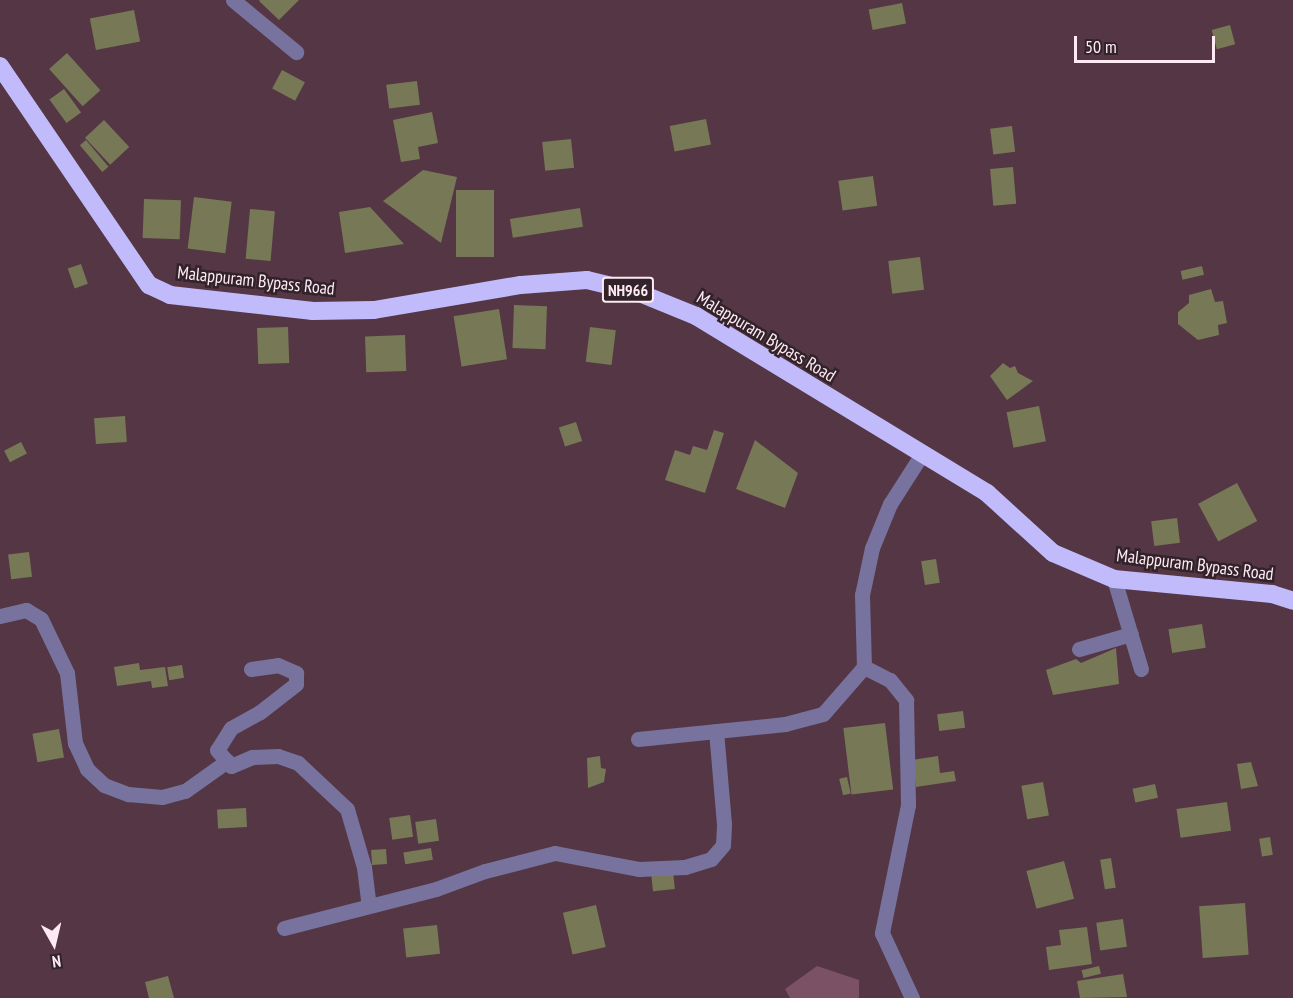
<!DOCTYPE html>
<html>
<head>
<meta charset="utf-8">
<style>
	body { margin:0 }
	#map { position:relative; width:1293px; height:998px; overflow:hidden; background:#553645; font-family:"PT Sans Narrow",sans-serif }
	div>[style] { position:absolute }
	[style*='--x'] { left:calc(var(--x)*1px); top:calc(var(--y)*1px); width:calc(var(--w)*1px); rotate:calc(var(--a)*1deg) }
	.green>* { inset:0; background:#7b5165 }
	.building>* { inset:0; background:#777856; transform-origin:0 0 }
	.minor>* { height:15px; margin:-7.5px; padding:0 7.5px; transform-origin:7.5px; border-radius:7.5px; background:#78739e }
	.highway>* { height:18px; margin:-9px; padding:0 9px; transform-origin:9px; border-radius:9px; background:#c2bbfb }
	span { translate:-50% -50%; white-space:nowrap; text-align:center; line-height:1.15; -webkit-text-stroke:5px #312329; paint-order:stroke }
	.shield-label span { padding:2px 4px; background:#312329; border:2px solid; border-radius:4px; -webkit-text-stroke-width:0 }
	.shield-label { font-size:16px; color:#ffeaf3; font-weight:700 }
	.street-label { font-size:18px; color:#ffeaf3 }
	.north { position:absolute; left:24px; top:914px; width:60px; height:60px; -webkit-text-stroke:4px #312329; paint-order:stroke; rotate:172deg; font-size:16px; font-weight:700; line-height:24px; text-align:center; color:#ffeaf3 }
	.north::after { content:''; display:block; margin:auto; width:21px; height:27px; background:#ffeaf3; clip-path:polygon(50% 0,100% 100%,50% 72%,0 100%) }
	.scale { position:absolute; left:1074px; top:36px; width:141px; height:27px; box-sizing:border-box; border:3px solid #ffeaf3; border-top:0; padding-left:8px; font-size:18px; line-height:21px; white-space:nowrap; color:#ffeaf3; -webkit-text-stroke:4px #312329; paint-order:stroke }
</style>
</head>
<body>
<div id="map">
	<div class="green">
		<div style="clip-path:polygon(817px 966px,859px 980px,859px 998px,790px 998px,785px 989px)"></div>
	</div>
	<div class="building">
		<div style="clip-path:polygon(299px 0,279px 20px,259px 1px,260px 0)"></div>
		<div style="left:902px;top:3px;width:21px;height:34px;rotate:79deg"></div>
		<div style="left:134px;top:10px;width:32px;height:45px;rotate:79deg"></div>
		<div style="left:1230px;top:25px;width:20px;height:19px;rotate:75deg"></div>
		<div style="left:67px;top:53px;width:50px;height:24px;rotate:48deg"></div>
		<div style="left:282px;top:70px;width:26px;height:21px;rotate:28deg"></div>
		<div style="left:417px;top:81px;width:24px;height:31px;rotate:83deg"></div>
		<div style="left:64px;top:89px;width:29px;height:18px;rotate:54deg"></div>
		<div style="clip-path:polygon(432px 112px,438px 143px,418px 147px,420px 159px,401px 162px,393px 120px)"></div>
		<div style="left:706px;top:119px;width:26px;height:37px;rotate:79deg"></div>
		<div style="left:104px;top:120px;width:37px;height:26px;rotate:47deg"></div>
		<div style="left:1012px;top:126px;width:26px;height:22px;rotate:83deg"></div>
		<div style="left:571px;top:139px;width:29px;height:29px;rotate:84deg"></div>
		<div style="left:86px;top:140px;width:35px;height:8px;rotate:50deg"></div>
		<div style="left:1013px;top:167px;width:37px;height:23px;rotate:85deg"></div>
		<div style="clip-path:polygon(423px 170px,457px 177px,441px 243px,383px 201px)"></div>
		<div style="left:873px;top:176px;width:30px;height:35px;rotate:82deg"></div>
		<div style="left:456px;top:190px;width:38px;height:67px"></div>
		<div style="left:194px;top:197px;width:38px;height:52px;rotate:7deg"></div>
		<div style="left:144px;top:199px;width:37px;height:39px;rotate:2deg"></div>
		<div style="clip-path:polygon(370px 207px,404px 244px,345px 253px,339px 212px)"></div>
		<div style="left:580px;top:208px;width:19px;height:71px;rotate:81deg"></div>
		<div style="left:250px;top:209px;width:25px;height:50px;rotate:5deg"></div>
		<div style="left:920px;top:257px;width:33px;height:32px;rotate:83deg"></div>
		<div style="left:81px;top:264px;width:21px;height:14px;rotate:71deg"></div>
		<div style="left:1202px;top:266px;width:9px;height:22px;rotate:77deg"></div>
		<div style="clip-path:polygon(1211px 289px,1215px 302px,1223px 301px,1227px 323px,1218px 325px,1219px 335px,1198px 340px,1178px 324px,1178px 312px,1189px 303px,1189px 295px)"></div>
		<div style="left:514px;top:305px;width:33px;height:43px;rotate:2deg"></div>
		<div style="left:499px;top:309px;width:51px;height:46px;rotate:81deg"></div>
		<div style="left:288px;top:327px;width:36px;height:31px;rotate:88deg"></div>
		<div style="left:590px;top:327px;width:26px;height:35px;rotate:7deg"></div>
		<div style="left:405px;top:335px;width:36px;height:40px;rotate:88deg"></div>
		<div style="clip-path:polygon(1003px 363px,1010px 368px,1015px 366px,1018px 373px,1033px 381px,1007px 400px,990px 376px)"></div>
		<div style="left:1039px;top:406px;width:36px;height:33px;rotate:79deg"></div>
		<div style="left:125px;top:416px;width:26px;height:31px;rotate:86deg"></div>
		<div style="left:576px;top:422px;width:20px;height:18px;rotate:72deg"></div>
		<div style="clip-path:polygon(714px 430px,724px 433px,705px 493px,665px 480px,675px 450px,690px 455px,693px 446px,707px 450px)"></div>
		<div style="clip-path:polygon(755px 440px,798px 473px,785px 508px,736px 489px)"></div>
		<div style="left:21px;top:442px;width:13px;height:19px;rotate:63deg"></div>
		<div style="left:1237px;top:483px;width:43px;height:44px;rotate:62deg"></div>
		<div style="left:1177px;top:518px;width:25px;height:26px;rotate:83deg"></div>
		<div style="left:29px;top:552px;width:25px;height:21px;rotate:83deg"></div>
		<div style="left:936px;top:559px;width:24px;height:15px;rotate:81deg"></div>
		<div style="left:1202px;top:624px;width:24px;height:34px;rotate:81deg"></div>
		<div style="clip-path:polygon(1116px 648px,1119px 684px,1053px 695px,1046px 670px,1076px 659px,1081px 663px)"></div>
		<div style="clip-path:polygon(139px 663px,140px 670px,165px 667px,168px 686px,152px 688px,151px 681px,117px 686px,114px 667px)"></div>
		<div style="left:182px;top:665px;width:13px;height:15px;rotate:81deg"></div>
		<div style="left:963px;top:711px;width:17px;height:26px;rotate:83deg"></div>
		<div style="left:885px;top:723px;width:67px;height:42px;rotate:83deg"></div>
		<div style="left:59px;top:729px;width:29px;height:27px;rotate:80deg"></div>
		<div style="clip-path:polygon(600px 756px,601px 768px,606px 769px,604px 782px,588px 788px,587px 758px)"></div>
		<div style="clip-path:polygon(938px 756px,940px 773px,954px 771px,956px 781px,916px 787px,912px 760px)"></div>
		<div style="clip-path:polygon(1251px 762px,1258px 786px,1241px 789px,1237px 764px)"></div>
		<div style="left:847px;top:777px;width:17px;height:8px;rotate:77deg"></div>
		<div style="left:1043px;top:782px;width:34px;height:22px;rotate:80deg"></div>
		<div style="left:1155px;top:784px;width:14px;height:23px;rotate:78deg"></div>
		<div style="left:1227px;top:802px;width:29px;height:51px;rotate:82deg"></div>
		<div style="left:246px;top:808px;width:19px;height:29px;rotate:87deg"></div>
		<div style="left:410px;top:815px;width:22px;height:21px;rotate:82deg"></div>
		<div style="left:436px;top:819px;width:22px;height:21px;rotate:82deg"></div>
		<div style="left:1270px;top:837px;width:18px;height:11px;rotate:81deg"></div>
		<div style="left:431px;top:848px;width:12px;height:28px;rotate:81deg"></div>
		<div style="left:386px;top:849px;width:15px;height:15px;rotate:86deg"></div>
		<div style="left:1111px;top:858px;width:30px;height:11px;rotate:81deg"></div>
		<div style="left:1064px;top:861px;width:39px;height:39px;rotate:75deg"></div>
		<div style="left:673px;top:871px;width:18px;height:22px;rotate:84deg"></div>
		<div style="left:1245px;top:903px;width:52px;height:46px;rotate:86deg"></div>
		<div style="left:596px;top:905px;width:43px;height:34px;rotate:77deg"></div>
		<div style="left:1123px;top:919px;width:28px;height:27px;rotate:82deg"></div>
		<div style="left:437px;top:925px;width:29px;height:34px;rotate:84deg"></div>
		<div style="clip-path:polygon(1087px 927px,1092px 964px,1049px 970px,1046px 947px,1061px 945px,1059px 930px)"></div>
		<div style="left:1099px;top:966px;width:8px;height:18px;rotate:76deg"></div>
		<div style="clip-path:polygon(1123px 974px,1127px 997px,1080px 998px,1077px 981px)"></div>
		<div style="clip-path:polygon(168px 976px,174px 998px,149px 998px,145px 982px)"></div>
	</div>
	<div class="minor">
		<div style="--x:233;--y:0;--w:82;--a:39.5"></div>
		<div style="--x:1114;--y:579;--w:94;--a:73.3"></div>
		<div style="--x:0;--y:616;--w:27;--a:-13"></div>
		<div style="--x:26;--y:610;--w:17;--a:31"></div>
		<div style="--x:41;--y:619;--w:60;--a:64.3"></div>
		<div style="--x:67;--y:673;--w:70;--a:83.5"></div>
		<div style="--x:75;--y:743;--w:29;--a:65"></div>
		<div style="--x:87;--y:769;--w:23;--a:43"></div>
		<div style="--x:104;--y:785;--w:26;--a:21"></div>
		<div style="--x:128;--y:794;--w:34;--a:5"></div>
		<div style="--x:162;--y:797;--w:24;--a:-15"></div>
		<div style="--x:185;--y:791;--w:52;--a:-35.5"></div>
		<div style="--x:1079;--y:649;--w:54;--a:-16.1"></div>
		<div style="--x:864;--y:667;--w:72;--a:-91.6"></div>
		<div style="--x:862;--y:595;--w:48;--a:-78"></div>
		<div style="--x:872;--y:548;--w:48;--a:-67.8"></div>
		<div style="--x:890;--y:504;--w:59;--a:-57.4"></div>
		<div style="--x:251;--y:669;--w:27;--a:-8"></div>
		<div style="--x:278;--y:665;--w:20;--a:24"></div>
		<div style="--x:296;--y:673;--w:11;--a:90"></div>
		<div style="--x:296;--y:684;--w:46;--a:142.1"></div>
		<div style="--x:260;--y:712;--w:33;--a:151"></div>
		<div style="--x:231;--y:728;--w:26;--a:122"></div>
		<div style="--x:217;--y:750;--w:21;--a:49"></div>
		<div style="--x:231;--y:766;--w:23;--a:-23"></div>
		<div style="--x:252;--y:757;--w:26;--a:-2"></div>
		<div style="--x:278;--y:756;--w:21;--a:19"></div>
		<div style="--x:298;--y:763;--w:67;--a:43.2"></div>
		<div style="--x:347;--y:809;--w:60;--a:73.7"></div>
		<div style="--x:364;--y:867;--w:39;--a:83"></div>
		<div style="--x:638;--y:739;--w:148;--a:-5.8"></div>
		<div style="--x:785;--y:724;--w:39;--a:-15"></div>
		<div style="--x:823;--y:714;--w:62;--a:-48.9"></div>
		<div style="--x:864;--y:667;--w:29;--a:27"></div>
		<div style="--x:890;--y:680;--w:26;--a:51"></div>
		<div style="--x:906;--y:700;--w:105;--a:88.9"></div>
		<div style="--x:908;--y:805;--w:131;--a:101.5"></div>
		<div style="--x:882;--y:933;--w:72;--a:65.2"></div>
		<div style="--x:284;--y:928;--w:157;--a:-14.4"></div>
		<div style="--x:436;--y:889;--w:52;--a:-20.2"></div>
		<div style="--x:485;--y:871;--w:72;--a:-14.4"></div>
		<div style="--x:555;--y:853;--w:86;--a:10.8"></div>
		<div style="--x:639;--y:869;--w:46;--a:-2.5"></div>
		<div style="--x:685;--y:867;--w:27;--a:-17"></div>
		<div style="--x:711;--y:859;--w:18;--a:-49"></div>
		<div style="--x:723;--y:845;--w:21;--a:-87"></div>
		<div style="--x:724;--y:824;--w:93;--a:-94.9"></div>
	</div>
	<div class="highway">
		<div style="--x:0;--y:66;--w:265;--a:55.8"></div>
		<div style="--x:149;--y:285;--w:23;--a:25"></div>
		<div style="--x:170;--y:295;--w:144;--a:6.4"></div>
		<div style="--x:313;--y:311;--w:61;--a:-0.9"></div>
		<div style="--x:374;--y:310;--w:149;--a:-9.7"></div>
		<div style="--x:521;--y:285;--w:66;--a:-4.3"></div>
		<div style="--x:587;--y:280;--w:51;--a:13.5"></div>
		<div style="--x:637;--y:292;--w:64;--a:22.1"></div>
		<div style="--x:696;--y:316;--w:341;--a:31.3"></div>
		<div style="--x:987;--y:493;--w:89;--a:42.3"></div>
		<div style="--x:1053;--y:553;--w:66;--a:23.1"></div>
		<div style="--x:1114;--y:579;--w:159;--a:5.4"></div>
		<div style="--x:1272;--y:594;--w:22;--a:18"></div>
	</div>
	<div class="shield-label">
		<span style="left:628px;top:290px">NH966</span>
	</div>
	<div class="street-label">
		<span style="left:256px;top:281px;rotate:6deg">Malappuram Bypass Road</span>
		<span style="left:766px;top:337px;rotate:31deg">Malappuram Bypass Road</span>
		<span style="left:1195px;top:565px;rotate:7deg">Malappuram Bypass Road</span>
	</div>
	<div class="north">N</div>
	<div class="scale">50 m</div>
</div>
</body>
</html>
